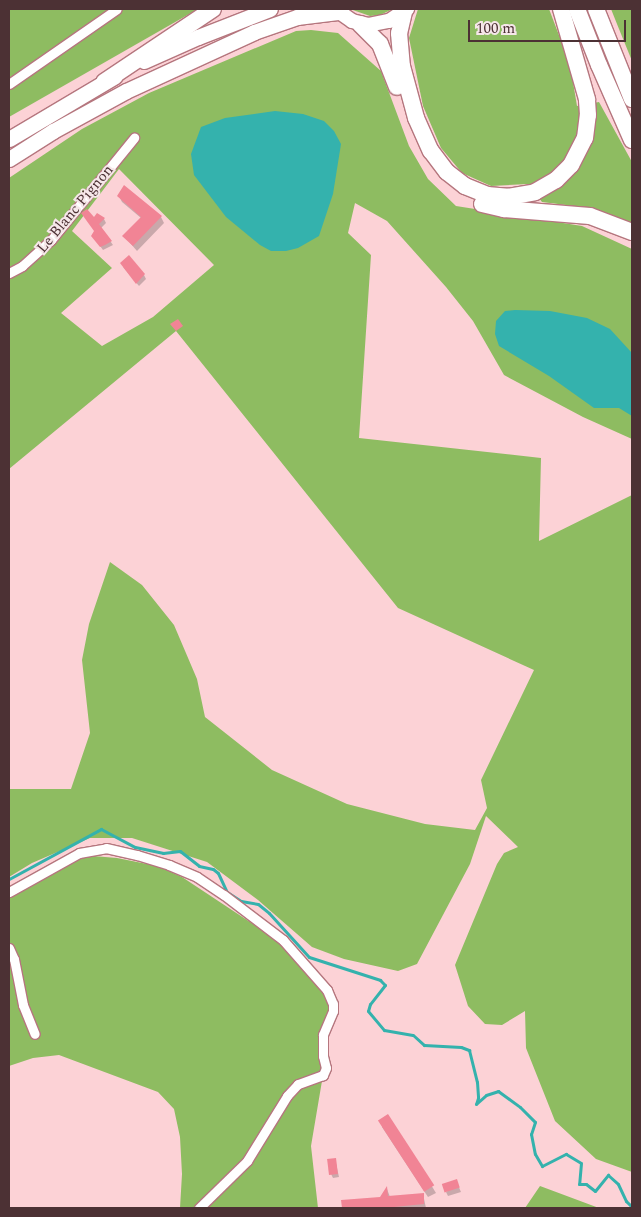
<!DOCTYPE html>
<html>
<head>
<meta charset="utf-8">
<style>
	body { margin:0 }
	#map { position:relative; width:641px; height:1217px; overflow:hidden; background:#fcd2d6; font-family:Spectral,serif }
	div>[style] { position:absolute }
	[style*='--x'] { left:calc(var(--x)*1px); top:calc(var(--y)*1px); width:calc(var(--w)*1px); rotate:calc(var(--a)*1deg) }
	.green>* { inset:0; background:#8ebc61 }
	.water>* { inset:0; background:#34b2ad }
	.shadow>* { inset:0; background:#0003 }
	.stream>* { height:3px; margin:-1.5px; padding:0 1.5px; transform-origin:1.5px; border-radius:1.5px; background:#34b2ad }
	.building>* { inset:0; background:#f18495; transform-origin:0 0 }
	.roads { filter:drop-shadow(1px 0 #b5767e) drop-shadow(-1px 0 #b5767e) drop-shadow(0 1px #b5767e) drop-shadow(0 -1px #b5767e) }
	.minor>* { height:9px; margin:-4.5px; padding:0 4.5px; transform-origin:4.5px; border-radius:4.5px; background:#fff }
	.primary>* { height:14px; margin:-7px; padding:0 7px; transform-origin:7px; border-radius:7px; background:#fff }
	.trunk>* { height:15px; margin:-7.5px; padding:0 7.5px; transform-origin:7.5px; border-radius:7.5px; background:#fff }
	.motorway>* { height:16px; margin:-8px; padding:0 8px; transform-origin:8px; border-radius:8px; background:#fff }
	span { translate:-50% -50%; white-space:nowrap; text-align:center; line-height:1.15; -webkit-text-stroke:4px #f6e7e9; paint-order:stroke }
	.street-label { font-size:15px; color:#4c3134 }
	.frame { position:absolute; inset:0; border:10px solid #4c3134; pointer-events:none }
	.scale { position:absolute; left:468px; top:20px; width:158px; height:22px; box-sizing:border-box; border:2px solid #4c3134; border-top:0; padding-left:6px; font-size:15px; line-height:18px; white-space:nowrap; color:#4c3134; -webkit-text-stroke:4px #f6e7e9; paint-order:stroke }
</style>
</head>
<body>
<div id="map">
	<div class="green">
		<div style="clip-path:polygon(9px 9px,198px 9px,9px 117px)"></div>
		<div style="clip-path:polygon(350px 9px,393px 9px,380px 15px,370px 16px)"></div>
		<div style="clip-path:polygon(418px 9px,549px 9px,570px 64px,577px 106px,599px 102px,632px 162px,632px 227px,613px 217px,574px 206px,542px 202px,528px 184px,491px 186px,462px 173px,441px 148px,423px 106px,409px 38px)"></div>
		<div style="clip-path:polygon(611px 9px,632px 9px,632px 61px,617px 24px)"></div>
		<div style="clip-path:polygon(evenodd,311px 30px,338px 33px,381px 71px,409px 146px,428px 179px,456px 206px,582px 226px,632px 249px,632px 439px,583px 417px,504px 375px,473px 321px,446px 287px,387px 221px,355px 203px,348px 233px,371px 255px,359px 438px,541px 458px,539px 541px,632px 495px,632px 1172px,596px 1159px,555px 1121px,526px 1048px,525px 1011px,502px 1025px,485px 1024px,468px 1006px,455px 965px,497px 864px,504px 853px,518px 847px,486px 816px,470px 864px,417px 964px,398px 971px,344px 959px,312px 947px,258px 900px,207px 862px,132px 838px,90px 838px,32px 863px,9px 877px,9px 789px,71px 789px,90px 733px,82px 660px,89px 624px,110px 562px,142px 585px,174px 625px,197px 679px,205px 717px,272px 770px,347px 804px,425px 824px,475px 830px,487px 808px,481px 780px,534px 670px,398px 608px,176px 331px,9px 469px,9px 178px,82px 129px,149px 93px,296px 31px,311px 30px,119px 169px,214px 265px,153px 317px,102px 346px,61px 313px,112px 268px,72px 231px,119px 169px)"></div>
		<div style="clip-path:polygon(93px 856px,117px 858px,157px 866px,182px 877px,259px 928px,301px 960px,333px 1004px,323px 1035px,323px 1075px,311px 1146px,318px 1208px,180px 1208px,182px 1174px,180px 1137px,174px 1109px,158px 1092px,59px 1055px,33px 1058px,9px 1066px,9px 895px,76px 859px)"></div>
		<div style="clip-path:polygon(540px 1186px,599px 1208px,600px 1208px,525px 1208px)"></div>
	</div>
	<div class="water">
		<div style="clip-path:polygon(275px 111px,303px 114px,324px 121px,334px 131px,341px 144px,333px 194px,319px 236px,298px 248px,286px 251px,271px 251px,260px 245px,226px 217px,194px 175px,191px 154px,201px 127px,225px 118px)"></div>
		<div style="clip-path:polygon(515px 310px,550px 311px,587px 318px,610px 329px,632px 353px,632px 416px,619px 408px,594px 408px,549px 376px,499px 346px,495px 334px,496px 321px,505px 311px)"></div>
	</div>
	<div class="shadow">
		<div style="clip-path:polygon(119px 196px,161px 217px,164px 223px,137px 251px,124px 236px,141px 218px,122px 202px)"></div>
		<div style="clip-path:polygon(94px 219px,104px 219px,106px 223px,101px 228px,113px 245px,103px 250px,95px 239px)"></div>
		<div style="clip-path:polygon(123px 267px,144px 275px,146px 279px,139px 286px)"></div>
		<div style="clip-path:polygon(388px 1115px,436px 1193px,428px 1197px,382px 1127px)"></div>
		<div style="clip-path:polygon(335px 1159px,339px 1177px,333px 1178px,331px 1174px)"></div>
		<div style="clip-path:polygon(458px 1185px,461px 1192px,448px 1196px,446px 1192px)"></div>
		<div style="clip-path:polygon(387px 1189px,390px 1197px,423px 1194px,426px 1208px,343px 1208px,343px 1202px,381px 1198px)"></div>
	</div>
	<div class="stream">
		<div style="--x:9;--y:879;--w:105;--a:-28.5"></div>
		<div style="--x:101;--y:829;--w:38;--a:28"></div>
		<div style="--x:135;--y:847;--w:29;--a:12"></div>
		<div style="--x:163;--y:853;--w:17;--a:-7"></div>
		<div style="--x:180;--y:851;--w:24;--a:38"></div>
		<div style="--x:199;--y:866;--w:14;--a:12"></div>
		<div style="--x:213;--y:869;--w:6;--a:39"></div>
		<div style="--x:218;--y:873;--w:21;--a:65"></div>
		<div style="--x:227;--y:892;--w:17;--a:33"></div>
		<div style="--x:241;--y:901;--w:17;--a:10"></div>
		<div style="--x:258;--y:904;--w:14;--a:39"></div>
		<div style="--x:269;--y:913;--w:59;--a:47.7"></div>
		<div style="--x:309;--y:957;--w:75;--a:17.9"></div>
		<div style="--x:380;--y:980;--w:7;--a:45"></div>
		<div style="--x:385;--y:985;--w:24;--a:128"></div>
		<div style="--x:370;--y:1004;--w:7;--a:106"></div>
		<div style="--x:368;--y:1011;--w:25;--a:50"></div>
		<div style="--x:384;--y:1030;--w:29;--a:10"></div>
		<div style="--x:413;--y:1035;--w:15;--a:42"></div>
		<div style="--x:424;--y:1045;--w:37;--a:3"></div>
		<div style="--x:461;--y:1047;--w:9;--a:21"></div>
		<div style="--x:469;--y:1050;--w:33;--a:76"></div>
		<div style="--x:477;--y:1082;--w:16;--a:86"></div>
		<div style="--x:478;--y:1098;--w:6;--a:108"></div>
		<div style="--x:476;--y:1104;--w:13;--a:-42"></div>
		<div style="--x:486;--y:1095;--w:13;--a:-18"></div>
		<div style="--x:498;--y:1091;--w:27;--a:36"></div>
		<div style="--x:520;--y:1107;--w:21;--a:45"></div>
		<div style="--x:535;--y:1122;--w:13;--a:108"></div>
		<div style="--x:531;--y:1134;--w:20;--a:79"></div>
		<div style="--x:535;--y:1154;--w:14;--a:60"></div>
		<div style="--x:542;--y:1166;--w:27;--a:-27"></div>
		<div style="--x:566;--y:1154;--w:17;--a:31"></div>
		<div style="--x:581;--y:1163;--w:21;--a:95"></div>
		<div style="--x:579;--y:1184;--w:7;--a:0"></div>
		<div style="--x:586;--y:1184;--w:11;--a:38"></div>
		<div style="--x:595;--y:1191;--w:21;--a:-51"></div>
		<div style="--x:608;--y:1175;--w:13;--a:42"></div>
		<div style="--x:618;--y:1184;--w:19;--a:65"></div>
		<div style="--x:626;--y:1201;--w:8;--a:45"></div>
	</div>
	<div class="building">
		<div style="clip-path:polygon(124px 185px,162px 216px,133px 246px,122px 236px,141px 217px,117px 196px)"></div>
		<div style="clip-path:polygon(87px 209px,94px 217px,97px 213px,105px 218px,99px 224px,112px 241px,105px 245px,100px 247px,91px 236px,94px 231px,81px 213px)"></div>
		<div style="clip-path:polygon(129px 255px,145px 274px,136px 284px,120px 263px)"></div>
		<div style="clip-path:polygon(178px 319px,183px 326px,176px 331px,170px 324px)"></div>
		<div style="left:388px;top:1114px;width:85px;height:12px;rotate:57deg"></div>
		<div style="left:336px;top:1158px;width:16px;height:9px;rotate:83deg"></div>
		<div style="left:457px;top:1179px;width:9px;height:16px;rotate:72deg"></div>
		<div style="clip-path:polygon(387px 1186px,388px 1196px,424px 1193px,424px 1204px,384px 1208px,342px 1208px,341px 1200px,380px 1197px)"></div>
	</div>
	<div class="roads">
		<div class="minor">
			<div style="--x:9;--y:84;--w:131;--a:-34.8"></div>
			<div style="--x:9;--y:273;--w:15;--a:-28"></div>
			<div style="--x:22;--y:266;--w:39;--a:-42"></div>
			<div style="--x:51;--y:240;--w:132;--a:-50.9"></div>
			<div style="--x:9;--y:892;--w:80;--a:-29.1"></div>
			<div style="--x:79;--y:853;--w:27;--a:-10"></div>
			<div style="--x:106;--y:848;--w:32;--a:13"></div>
			<div style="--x:137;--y:855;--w:34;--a:17"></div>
			<div style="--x:169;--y:865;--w:30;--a:23"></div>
			<div style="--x:197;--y:877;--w:32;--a:34"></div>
			<div style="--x:224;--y:895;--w:74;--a:37.3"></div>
			<div style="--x:283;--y:940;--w:67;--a:48.7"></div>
			<div style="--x:327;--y:990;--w:15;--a:67"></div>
			<div style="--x:333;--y:1004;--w:7;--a:90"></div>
			<div style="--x:333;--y:1011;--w:26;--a:113"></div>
			<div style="--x:323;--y:1035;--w:21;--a:90"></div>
			<div style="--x:323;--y:1056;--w:12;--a:76"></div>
			<div style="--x:326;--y:1068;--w:8;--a:113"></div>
			<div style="--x:323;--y:1075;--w:27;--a:160"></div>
			<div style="--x:298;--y:1084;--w:16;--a:133"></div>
			<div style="--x:287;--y:1096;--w:76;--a:121.6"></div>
			<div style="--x:247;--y:1161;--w:67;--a:135.6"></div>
			<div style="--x:9;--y:948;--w:12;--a:66"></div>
			<div style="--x:14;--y:959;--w:47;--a:78.9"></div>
			<div style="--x:23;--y:1005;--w:31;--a:68"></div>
		</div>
		<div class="primary">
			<div style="--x:335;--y:9;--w:21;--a:35"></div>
			<div style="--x:352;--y:21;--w:16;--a:14"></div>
			<div style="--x:368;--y:25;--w:21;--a:-11"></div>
			<div style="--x:389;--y:21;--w:22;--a:-34"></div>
		</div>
		<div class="trunk">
			<div style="--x:144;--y:61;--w:59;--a:-24"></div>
			<div style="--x:198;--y:37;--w:77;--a:-21.3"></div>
			<div style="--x:9;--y:139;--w:123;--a:-30.7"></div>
			<div style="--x:9;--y:159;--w:52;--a:-32.5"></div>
			<div style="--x:53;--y:131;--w:83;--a:-28.7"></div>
			<div style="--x:126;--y:91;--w:141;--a:-24.7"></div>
			<div style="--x:254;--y:32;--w:46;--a:-19.2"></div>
			<div style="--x:297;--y:17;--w:41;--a:-7"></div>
		</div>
		<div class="motorway">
			<div style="--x:577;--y:9;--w:60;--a:68.6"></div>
			<div style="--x:599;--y:65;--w:82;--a:66.3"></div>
			<div style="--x:596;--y:9;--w:97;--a:68.2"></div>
			<div style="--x:404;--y:12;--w:22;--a:103"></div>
			<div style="--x:399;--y:33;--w:33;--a:85"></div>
			<div style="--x:402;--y:66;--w:54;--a:74.9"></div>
			<div style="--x:416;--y:118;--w:36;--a:66"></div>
			<div style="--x:431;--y:151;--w:26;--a:53"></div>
			<div style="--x:447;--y:172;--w:23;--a:38"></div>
			<div style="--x:465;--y:186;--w:24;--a:22"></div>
			<div style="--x:487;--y:195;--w:21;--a:5"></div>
			<div style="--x:508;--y:197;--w:27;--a:-10"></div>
			<div style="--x:535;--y:192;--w:24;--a:-30"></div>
			<div style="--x:556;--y:180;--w:21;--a:-45"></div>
			<div style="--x:571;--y:165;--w:30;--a:-63"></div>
			<div style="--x:585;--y:138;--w:23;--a:-83"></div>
			<div style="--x:588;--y:115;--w:16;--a:-94"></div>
			<div style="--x:587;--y:99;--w:94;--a:-106.1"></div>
			<div style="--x:360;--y:24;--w:28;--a:45"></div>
			<div style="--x:380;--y:44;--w:46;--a:68.4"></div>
			<div style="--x:104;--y:82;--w:131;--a:-33.8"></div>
			<div style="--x:482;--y:204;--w:23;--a:13"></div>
			<div style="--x:504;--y:209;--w:86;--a:4.7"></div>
			<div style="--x:590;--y:216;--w:45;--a:20.9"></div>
		</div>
	</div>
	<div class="street-label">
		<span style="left:75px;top:209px;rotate:-50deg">Le Blanc Pignon</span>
	</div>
	<div class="frame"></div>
	<div class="scale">100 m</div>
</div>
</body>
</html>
